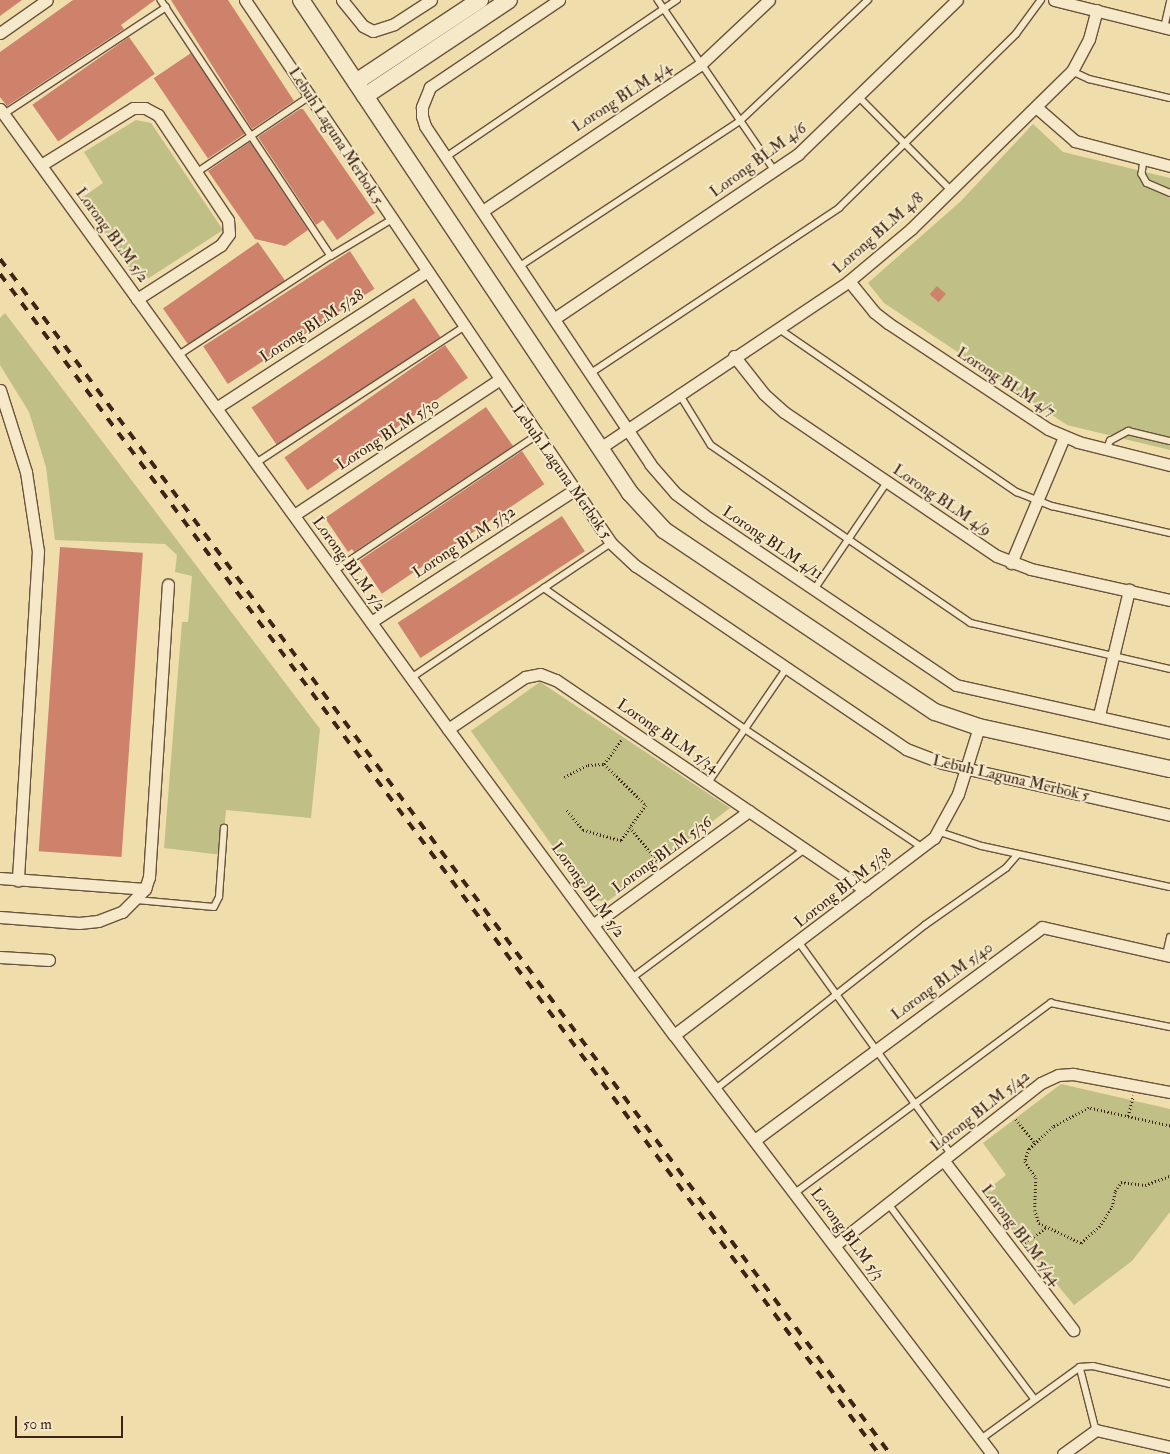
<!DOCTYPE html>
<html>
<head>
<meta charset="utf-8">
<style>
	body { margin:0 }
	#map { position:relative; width:1170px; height:1454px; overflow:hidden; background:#efddac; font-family:"IM FELL Double Pica",serif }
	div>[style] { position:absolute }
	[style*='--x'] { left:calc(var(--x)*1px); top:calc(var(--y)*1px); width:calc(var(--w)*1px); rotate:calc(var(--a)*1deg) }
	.green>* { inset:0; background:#c0bf85 }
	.building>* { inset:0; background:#ce826b; transform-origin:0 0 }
	.path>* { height:2.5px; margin-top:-1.25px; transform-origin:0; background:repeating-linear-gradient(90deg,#3e2416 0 1px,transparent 0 3.5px) }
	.roads { filter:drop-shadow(1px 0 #6a523c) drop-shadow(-1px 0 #6a523c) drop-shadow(0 1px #6a523c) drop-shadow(0 -1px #6a523c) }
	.lane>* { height:5.5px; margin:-2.75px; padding:0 2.75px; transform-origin:2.75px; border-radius:2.75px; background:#f5e9c9 }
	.street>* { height:11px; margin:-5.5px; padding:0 5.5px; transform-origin:5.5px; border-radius:5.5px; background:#f5e9c9 }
	.secondary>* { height:16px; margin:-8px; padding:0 8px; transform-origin:8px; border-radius:8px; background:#f5e9c9 }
	.rail>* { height:4px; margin-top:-2px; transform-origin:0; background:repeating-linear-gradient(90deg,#3e2416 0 9px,transparent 0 18px) }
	span { translate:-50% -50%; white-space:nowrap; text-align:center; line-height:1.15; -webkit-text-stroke:4px #f5e9c9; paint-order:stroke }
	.street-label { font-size:16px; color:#3e2416 }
	.scale { position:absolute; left:15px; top:1416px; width:108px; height:22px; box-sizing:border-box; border:2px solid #3e2416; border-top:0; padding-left:6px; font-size:15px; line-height:18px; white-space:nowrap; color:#3e2416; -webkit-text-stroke:4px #f5e9c9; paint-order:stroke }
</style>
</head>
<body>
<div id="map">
	<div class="green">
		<div style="clip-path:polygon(136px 120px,151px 123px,223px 230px,149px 278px,134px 275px,80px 199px,103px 183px,84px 152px)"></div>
		<div style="clip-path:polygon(1033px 124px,1063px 152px,1170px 178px,1170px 450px,1067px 425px,884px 303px,868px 283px,961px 201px)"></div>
		<div style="clip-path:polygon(5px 313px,320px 729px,311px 818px,226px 810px,222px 855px,164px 848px,182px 622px,188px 622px,192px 576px,175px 572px,177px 555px,165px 544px,55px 540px,46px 467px,29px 412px,0 365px,0 318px)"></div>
		<div style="clip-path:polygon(540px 682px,730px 808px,607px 902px,590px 899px,471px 731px)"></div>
		<div style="clip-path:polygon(1061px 1084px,1170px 1109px,1170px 1212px,1132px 1261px,1074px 1305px,982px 1194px,1006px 1175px,983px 1143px)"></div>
	</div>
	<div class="building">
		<div style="clip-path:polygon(0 0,22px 0,0 16px)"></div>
		<div style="clip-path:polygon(73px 0,155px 0,121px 25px,124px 29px,7px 106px,0 97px,0 52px)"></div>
		<div style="clip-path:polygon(171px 0,228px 0,294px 101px,252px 129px)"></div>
		<div style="left:129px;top:37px;width:45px;height:118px;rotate:55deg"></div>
		<div style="left:191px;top:53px;width:97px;height:45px;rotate:56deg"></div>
		<div style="clip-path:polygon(300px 109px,303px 109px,375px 213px,337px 240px,323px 220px,316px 225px,258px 137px)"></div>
		<div style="clip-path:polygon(250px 142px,308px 230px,285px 246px,255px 239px,208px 171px)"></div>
		<div style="left:258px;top:242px;width:47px;height:116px;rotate:55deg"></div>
		<div style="left:350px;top:251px;width:45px;height:175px;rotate:57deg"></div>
		<div style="left:937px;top:286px;width:12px;height:11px;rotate:42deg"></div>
		<div style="left:414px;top:298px;width:47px;height:196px;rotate:56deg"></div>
		<div style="left:445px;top:345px;width:40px;height:196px;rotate:55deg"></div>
		<div style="clip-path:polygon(486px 407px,513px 446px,354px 552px,352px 549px,348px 552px,325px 518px)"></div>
		<div style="left:522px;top:451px;width:40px;height:196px;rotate:56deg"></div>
		<div style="left:562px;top:516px;width:42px;height:196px;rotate:57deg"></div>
		<div style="left:60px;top:547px;width:83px;height:305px;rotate:4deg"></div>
	</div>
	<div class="path">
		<div style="--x:604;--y:764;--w:31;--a:-54"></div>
		<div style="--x:564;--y:777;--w:27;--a:-27"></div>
		<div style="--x:588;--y:765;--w:16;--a:-4"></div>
		<div style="--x:604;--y:764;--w:59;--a:44.3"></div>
		<div style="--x:646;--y:805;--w:44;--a:124.8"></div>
		<div style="--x:621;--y:841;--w:40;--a:-164"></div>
		<div style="--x:583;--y:830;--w:26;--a:-130"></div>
		<div style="--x:630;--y:827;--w:46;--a:51.1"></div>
		<div style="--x:1128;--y:1116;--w:21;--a:-76"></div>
		<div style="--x:1016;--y:1119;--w:31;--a:52"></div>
		<div style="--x:1170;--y:1126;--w:83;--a:-167.5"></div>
		<div style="--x:1089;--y:1108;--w:41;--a:152.2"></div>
		<div style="--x:1053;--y:1127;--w:33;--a:137"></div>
		<div style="--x:1029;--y:1149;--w:13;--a:108"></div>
		<div style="--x:1025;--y:1161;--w:20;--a:57"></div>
		<div style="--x:1036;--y:1178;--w:32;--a:92"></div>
		<div style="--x:1035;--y:1210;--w:14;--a:73"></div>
		<div style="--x:1039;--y:1223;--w:47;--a:25.5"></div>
		<div style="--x:1081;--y:1243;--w:24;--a:-42"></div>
		<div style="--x:1099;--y:1227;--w:24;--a:-57"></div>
		<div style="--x:1112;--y:1207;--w:16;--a:-79"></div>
		<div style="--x:1115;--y:1191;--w:11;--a:-56"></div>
		<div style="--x:1121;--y:1182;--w:24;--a:7"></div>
		<div style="--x:1145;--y:1185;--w:27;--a:-20"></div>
		<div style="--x:1022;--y:1245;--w:29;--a:-36"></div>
	</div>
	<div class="roads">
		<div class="lane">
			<div style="--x:161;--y:0;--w:307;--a:56.4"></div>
			<div style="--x:331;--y:256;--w:183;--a:146.8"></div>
			<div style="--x:658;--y:0;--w:207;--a:55.6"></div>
			<div style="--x:1164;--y:28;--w:27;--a:-77"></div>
			<div style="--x:1072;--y:71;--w:19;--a:25"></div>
			<div style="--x:1089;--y:79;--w:83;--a:13.2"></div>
			<div style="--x:859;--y:97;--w:131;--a:45.3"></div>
			<div style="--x:4;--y:114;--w:194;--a:-33.4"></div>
			<div style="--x:446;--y:157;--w:279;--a:-34.2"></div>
			<div style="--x:1144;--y:160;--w:14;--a:98"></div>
			<div style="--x:1142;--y:174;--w:10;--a:61"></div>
			<div style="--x:1147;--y:183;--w:25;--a:23"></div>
			<div style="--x:196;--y:173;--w:138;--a:-34"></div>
			<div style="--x:331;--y:256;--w:70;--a:-31"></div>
			<div style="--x:520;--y:266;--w:263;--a:-33.4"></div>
			<div style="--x:740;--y:121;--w:176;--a:-43.4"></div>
			<div style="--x:778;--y:328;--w:290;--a:34.5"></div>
			<div style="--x:1017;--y:492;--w:38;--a:22"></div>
			<div style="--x:1052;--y:506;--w:121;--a:12.9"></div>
			<div style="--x:591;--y:373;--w:298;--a:-33.6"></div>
			<div style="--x:839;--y:208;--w:248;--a:-44.5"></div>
			<div style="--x:1016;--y:34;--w:42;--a:-53.7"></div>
			<div style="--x:679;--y:393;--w:61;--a:58.4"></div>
			<div style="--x:711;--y:445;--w:315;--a:34.4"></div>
			<div style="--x:971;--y:623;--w:204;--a:13"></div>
			<div style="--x:1106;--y:450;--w:10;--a:-66"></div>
			<div style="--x:1110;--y:441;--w:21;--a:-29"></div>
			<div style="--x:1128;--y:431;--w:43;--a:13.4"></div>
			<div style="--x:256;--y:463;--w:249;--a:-33.2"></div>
			<div style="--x:334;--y:571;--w:243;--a:-33.8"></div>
			<div style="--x:544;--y:588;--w:81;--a:-33.9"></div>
			<div style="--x:814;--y:590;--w:130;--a:-55.9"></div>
			<div style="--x:411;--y:678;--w:161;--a:-34.1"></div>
			<div style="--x:544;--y:588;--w:246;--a:35"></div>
			<div style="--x:745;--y:729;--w:213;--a:33.7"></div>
			<div style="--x:708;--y:783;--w:138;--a:-55.6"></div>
			<div style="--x:940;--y:832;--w:44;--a:18.4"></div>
			<div style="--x:982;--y:846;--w:192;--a:12.3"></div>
			<div style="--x:137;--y:900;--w:77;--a:5.2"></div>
			<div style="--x:214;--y:907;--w:11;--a:-63"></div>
			<div style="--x:219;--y:897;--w:69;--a:-85.9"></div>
			<div style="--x:799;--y:942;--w:262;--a:54.3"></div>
			<div style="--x:1166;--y:955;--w:18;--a:-77"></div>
			<div style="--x:632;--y:978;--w:216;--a:-36.7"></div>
			<div style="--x:716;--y:1089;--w:266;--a:-38.1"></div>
			<div style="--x:925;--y:925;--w:99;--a:-35.1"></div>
			<div style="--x:1006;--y:868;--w:18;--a:-49"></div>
			<div style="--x:795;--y:1193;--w:319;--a:-36.6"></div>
			<div style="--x:1051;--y:1003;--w:121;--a:11.4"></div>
			<div style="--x:888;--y:1203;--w:244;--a:53.2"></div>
			<div style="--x:1080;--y:1367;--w:65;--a:75.7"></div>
			<div style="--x:981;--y:1439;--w:122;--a:-36"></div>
			<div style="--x:1080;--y:1367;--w:13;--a:-4"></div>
			<div style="--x:1093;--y:1366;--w:79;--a:13.2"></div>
		</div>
		<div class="street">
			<div style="--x:245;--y:0;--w:655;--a:56.02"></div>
			<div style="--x:611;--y:543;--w:34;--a:43"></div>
			<div style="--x:636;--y:566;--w:326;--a:34.1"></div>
			<div style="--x:906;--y:749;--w:39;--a:21"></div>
			<div style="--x:942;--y:763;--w:234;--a:12.8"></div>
			<div style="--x:342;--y:0;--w:33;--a:51"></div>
			<div style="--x:363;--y:26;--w:11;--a:27"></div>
			<div style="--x:373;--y:31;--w:22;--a:-18"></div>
			<div style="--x:394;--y:24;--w:44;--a:-33"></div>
			<div style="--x:559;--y:0;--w:156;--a:146"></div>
			<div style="--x:430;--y:87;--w:22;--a:112"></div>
			<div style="--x:422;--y:107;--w:9;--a:90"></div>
			<div style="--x:422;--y:116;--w:10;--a:73"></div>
			<div style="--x:425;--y:126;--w:406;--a:56.3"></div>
			<div style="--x:650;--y:464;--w:38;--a:49"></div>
			<div style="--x:675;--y:493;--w:36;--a:37"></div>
			<div style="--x:704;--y:515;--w:304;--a:34"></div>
			<div style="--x:956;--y:685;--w:219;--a:12.6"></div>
			<div style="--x:1054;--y:0;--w:120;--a:14"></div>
			<div style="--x:0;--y:33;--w:57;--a:-35.1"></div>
			<div style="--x:1036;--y:107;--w:52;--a:41.1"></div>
			<div style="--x:1075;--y:141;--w:98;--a:14.7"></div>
			<div style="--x:0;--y:109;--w:765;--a:54.15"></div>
			<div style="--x:448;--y:729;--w:380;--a:53.6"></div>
			<div style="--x:674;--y:1035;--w:526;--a:52.8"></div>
			<div style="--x:41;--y:165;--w:108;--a:-31.8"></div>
			<div style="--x:133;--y:108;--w:12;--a:0"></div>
			<div style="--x:145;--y:108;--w:15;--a:28"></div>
			<div style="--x:158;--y:115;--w:126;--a:56.3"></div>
			<div style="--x:228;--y:220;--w:14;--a:86"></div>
			<div style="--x:229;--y:234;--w:14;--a:126"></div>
			<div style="--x:221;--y:245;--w:100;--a:147.3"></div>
			<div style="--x:484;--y:210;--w:262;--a:-33.9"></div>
			<div style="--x:701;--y:64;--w:93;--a:-43.3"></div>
			<div style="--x:849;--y:281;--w:40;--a:51"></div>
			<div style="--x:874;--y:312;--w:18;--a:38"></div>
			<div style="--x:888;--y:323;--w:192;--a:33.5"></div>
			<div style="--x:1048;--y:429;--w:33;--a:23"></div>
			<div style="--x:1078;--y:442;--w:95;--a:14"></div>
			<div style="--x:555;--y:318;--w:293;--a:-34"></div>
			<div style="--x:798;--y:154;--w:221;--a:-44.1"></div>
			<div style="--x:734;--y:356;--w:48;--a:51.7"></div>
			<div style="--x:764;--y:394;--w:27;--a:42"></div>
			<div style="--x:784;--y:412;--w:257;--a:34.1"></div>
			<div style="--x:997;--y:556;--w:36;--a:21"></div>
			<div style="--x:1031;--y:569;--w:142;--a:12.6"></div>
			<div style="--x:0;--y:390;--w:86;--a:72.4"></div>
			<div style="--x:26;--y:472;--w:80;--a:81.4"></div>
			<div style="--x:38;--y:551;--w:330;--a:93.5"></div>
			<div style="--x:216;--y:408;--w:250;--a:-32.9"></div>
			<div style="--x:600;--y:448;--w:300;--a:-33.8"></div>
			<div style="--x:849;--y:281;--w:81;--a:-40"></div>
			<div style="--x:911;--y:229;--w:226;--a:-44.5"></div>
			<div style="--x:1072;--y:71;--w:36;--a:-62"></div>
			<div style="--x:1089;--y:39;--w:30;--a:-75"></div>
			<div style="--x:294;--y:515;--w:245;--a:-33.4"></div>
			<div style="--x:1011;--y:563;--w:137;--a:-67.2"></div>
			<div style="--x:371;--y:622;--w:242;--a:-33"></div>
			<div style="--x:1099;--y:715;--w:129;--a:-76.5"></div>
			<div style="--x:448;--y:729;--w:93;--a:-34"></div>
			<div style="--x:525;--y:677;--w:15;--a:-11"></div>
			<div style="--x:540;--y:674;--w:17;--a:21"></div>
			<div style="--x:556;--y:680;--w:374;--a:34.2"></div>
			<div style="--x:0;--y:878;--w:145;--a:4.3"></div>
			<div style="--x:0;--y:917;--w:79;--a:4.3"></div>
			<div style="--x:79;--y:923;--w:19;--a:-6"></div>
			<div style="--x:98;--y:921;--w:26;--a:-21"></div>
			<div style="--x:122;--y:912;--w:33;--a:-45"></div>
			<div style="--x:145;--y:889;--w:13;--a:-72"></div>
			<div style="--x:149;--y:877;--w:293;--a:-86.3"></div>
			<div style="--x:594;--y:924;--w:192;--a:-36.1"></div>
			<div style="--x:0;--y:957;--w:49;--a:3.5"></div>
			<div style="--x:674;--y:1035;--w:326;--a:-37.2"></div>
			<div style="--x:934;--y:838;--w:50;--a:-61.4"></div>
			<div style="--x:958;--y:794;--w:70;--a:-72.6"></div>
			<div style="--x:756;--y:1139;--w:356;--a:-36.5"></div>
			<div style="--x:1042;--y:927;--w:131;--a:12.8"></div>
			<div style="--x:944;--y:1161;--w:213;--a:52.6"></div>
			<div style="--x:835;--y:1245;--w:262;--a:-38.2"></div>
			<div style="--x:1041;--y:1083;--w:19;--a:-25"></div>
			<div style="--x:1058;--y:1075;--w:15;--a:-4"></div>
			<div style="--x:1073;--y:1074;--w:99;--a:10.5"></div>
			<div style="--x:1063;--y:1454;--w:41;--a:-36"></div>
			<div style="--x:1096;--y:1430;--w:76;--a:12.9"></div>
		</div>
		<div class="secondary">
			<div style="--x:301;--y:0;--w:593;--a:56.28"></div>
			<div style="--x:630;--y:493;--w:50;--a:47.4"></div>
			<div style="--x:664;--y:530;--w:326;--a:33.9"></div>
			<div style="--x:935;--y:712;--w:46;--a:18.8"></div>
			<div style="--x:979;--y:727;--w:196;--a:12.4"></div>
			<div style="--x:356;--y:82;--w:149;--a:-33.5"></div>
			<div style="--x:365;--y:96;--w:173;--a:-33.7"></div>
		</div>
	</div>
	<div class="rail">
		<div style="--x:0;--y:259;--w:1490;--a:53.32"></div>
		<div style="--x:0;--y:274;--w:1471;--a:53.32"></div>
	</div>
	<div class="street-label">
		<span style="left:622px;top:97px;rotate:-33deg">Lorong BLM 4/4</span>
		<span style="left:336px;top:136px;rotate:57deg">Lebuh Laguna Merbok 5</span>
		<span style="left:758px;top:160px;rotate:-36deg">Lorong BLM 4/6</span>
		<span style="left:878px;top:233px;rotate:-41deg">Lorong BLM 4/8</span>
		<span style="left:112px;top:235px;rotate:54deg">Lorong BLM 5/2</span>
		<span style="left:312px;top:326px;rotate:-33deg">Lorong BLM 5/28</span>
		<span style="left:1006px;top:382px;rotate:33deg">Lorong BLM 4/7</span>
		<span style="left:388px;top:434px;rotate:-33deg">Lorong BLM 5/30</span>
		<span style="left:562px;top:472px;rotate:55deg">Lebuh Laguna Merbok 5</span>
		<span style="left:942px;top:500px;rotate:34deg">Lorong BLM 4/9</span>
		<span style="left:464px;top:542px;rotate:-33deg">Lorong BLM 5/32</span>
		<span style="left:773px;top:543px;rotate:34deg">Lorong BLM 4/11</span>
		<span style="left:349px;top:564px;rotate:54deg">Lorong BLM 5/2</span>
		<span style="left:668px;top:736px;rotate:34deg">Lorong BLM 5/34</span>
		<span style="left:1011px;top:778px;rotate:13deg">Lebuh Laguna Merbok 5</span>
		<span style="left:662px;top:855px;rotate:-36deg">Lorong BLM 5/36</span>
		<span style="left:843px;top:888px;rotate:-38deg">Lorong BLM 5/38</span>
		<span style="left:588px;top:890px;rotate:54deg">Lorong BLM 5/2</span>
		<span style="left:942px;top:981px;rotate:-36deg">Lorong BLM 5/40</span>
		<span style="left:980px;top:1111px;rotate:-38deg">Lorong BLM 5/42</span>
		<span style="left:847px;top:1234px;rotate:53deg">Lorong BLM 5/3</span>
		<span style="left:1021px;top:1235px;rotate:53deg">Lorong BLM 5/44</span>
	</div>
	<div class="scale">50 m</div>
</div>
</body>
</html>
